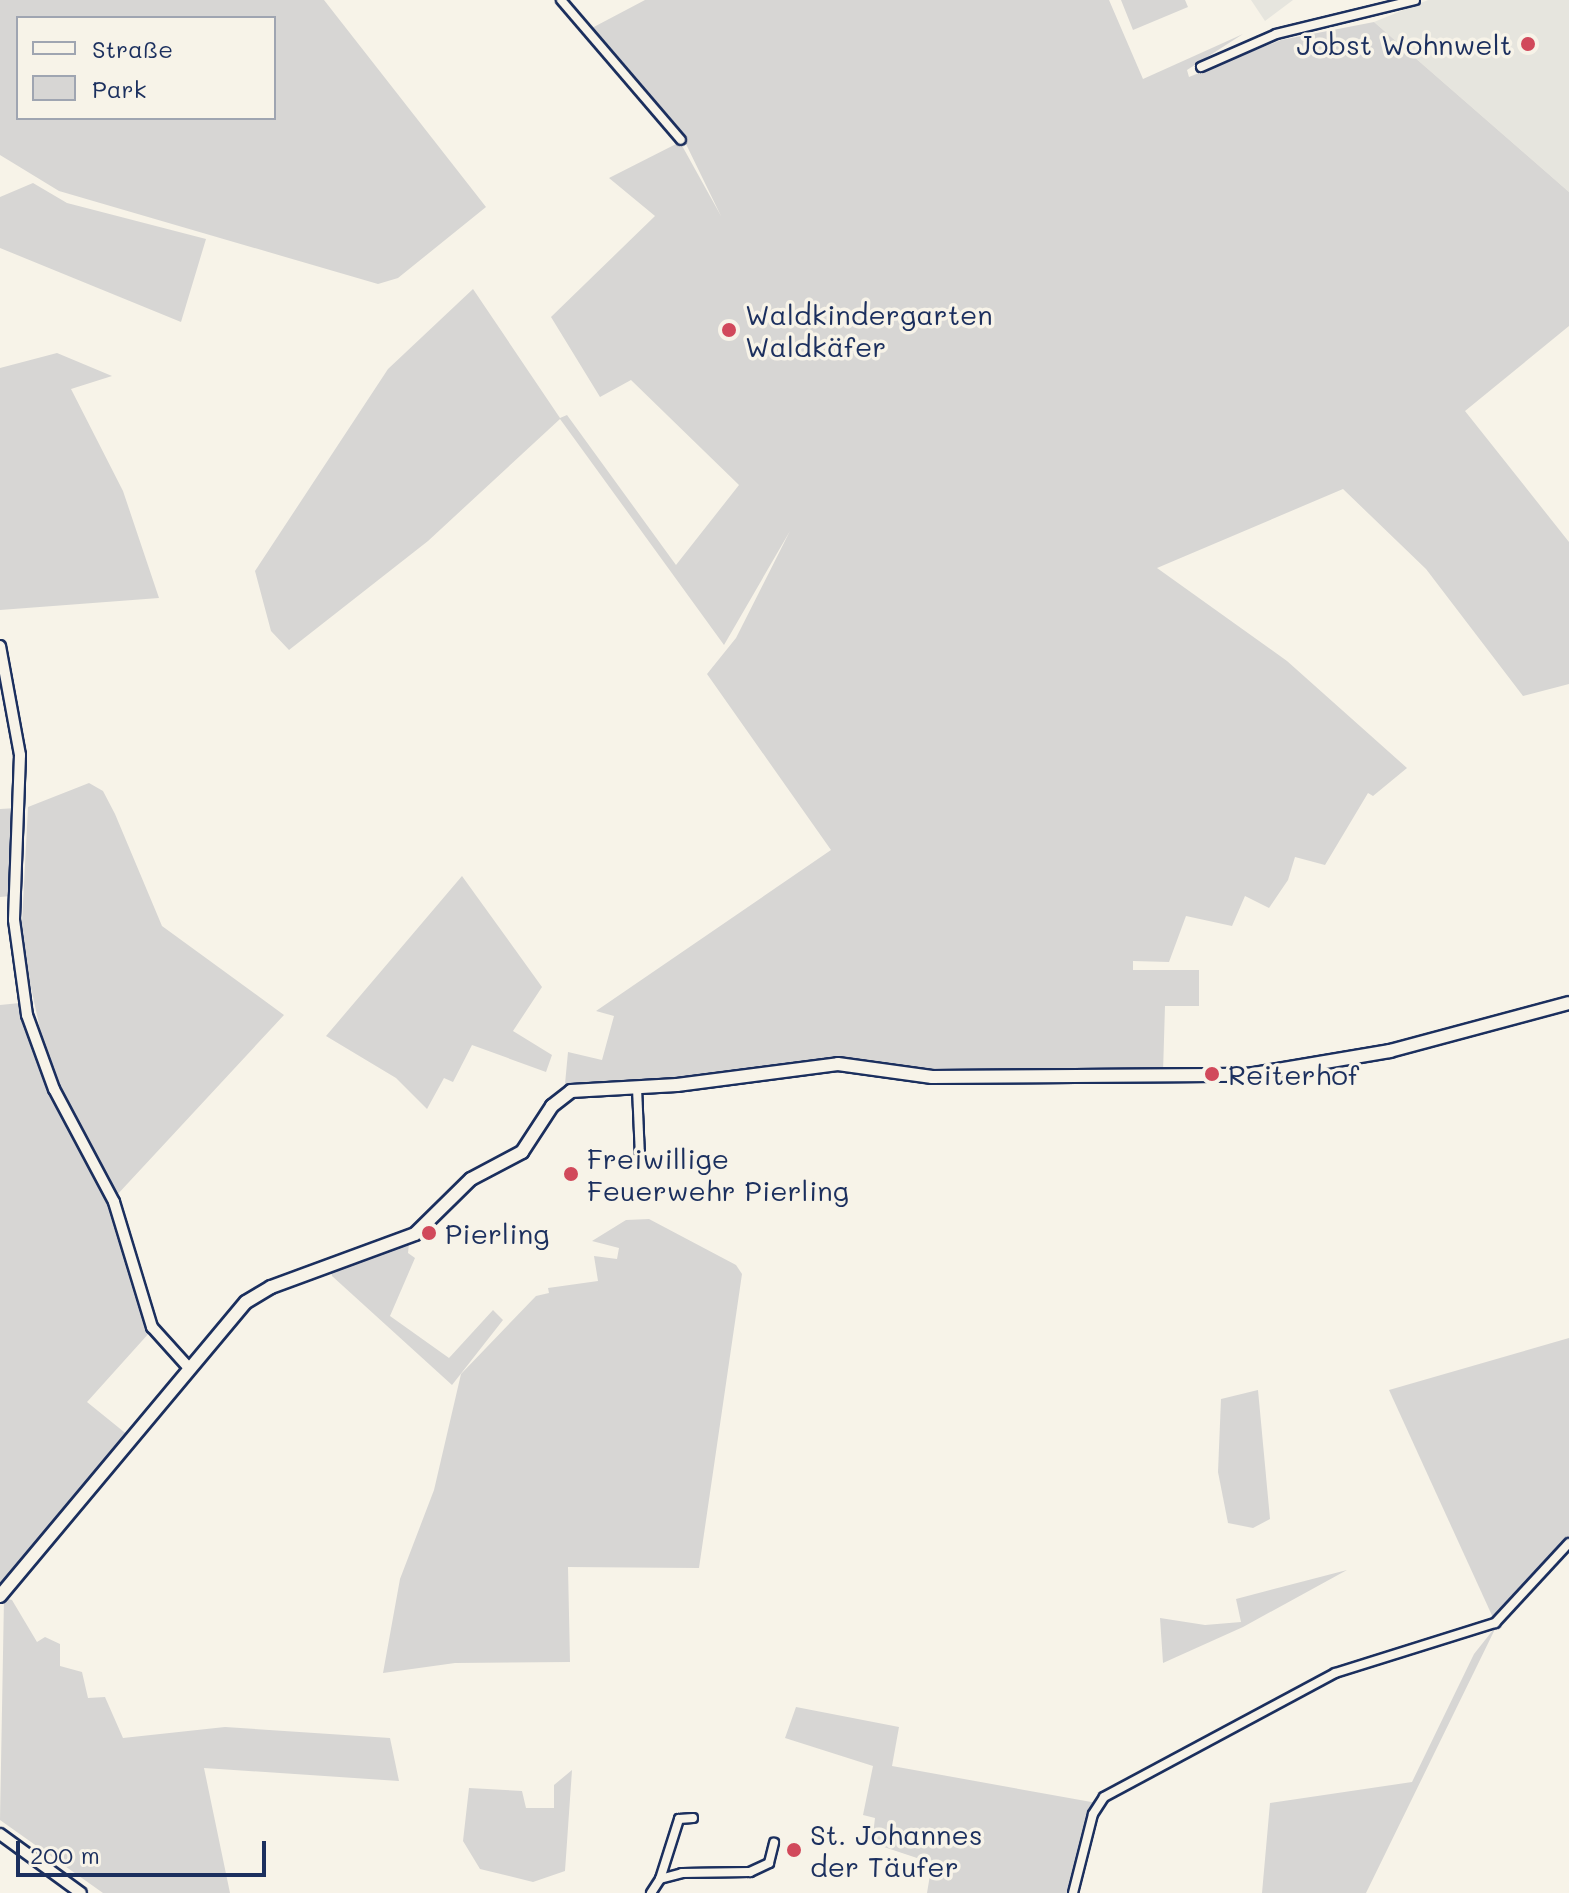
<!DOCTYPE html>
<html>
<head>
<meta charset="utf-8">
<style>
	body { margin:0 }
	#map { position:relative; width:1569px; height:1893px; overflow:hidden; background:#f7f3e8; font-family:Mali,sans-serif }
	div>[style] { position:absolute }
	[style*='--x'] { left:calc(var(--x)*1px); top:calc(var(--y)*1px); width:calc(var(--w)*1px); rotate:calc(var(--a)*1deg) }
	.built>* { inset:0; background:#e6e5de }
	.green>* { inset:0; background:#d7d6d4 }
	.roads { filter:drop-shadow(2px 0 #1b2f5e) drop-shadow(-2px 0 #1b2f5e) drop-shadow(0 2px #1b2f5e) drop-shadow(0 -2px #1b2f5e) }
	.minor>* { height:8px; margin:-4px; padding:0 4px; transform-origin:4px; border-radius:4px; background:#f7f3e8 }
	.tertiary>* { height:10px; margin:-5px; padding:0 5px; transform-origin:5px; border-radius:5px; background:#f7f3e8 }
	.secondary>* { height:12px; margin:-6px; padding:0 6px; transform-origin:6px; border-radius:6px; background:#f7f3e8 }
	.dots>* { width:22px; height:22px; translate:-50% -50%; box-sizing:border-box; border:4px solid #f7f3e8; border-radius:50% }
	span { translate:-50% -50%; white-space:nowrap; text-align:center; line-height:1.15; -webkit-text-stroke:7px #f7f3e8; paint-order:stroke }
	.poi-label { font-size:28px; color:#1b2f5e }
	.right { translate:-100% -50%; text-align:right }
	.left { translate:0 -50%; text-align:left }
	.legend { position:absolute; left:16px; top:16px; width:260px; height:104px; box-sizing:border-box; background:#f7f3e8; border:2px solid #9fa5b1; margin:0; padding:10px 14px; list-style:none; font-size:24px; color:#1b2f5e }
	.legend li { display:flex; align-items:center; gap:16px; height:40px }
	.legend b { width:40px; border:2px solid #9fa5b1 }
	.scale { position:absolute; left:16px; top:1841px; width:250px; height:36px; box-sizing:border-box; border:4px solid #1b2f5e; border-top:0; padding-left:10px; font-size:24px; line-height:28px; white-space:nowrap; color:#1b2f5e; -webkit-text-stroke:6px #f7f3e8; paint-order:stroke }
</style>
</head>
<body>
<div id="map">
	<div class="built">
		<div style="clip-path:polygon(1251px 0,1293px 0,1265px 21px)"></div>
		<div style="clip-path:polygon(1428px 0,1569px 0,1569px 192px,1374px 22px)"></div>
	</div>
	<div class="green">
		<div style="clip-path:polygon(evenodd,0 0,324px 0,486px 207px,398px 278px,378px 284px,59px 191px,0 155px,0 0,18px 18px,274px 18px,274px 118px,18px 118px,18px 18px)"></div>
		<div style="clip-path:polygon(645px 0,1109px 0,1143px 79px,1243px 34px,1187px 70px,1189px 77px,1281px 40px,1374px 22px,1569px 192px,1569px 326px,1465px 411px,1569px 542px,1569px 684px,1523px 696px,1426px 569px,1343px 489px,1157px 568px,1287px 661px,1407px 768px,1373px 796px,1368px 793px,1325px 865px,1295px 857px,1288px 880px,1269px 908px,1245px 896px,1232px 926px,1186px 916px,1169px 962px,1133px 961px,1133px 970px,1199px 970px,1199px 1006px,1165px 1006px,1163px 1073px,931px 1073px,810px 1060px,676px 1081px,565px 1084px,568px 1052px,602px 1060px,614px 1016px,596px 1011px,831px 850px,707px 674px,736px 638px,790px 531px,724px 645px,560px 419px,428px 541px,289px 650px,271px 631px,255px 571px,388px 369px,473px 289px,560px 418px,567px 415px,676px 565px,739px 485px,631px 380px,600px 397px,551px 317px,655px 216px,609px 178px,680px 142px,721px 216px,684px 140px,590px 29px)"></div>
		<div style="clip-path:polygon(1121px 0,1185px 0,1188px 7px,1133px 30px)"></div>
		<div style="clip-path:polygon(33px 183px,67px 203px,206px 239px,181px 322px,0 248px,0 197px)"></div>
		<div style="clip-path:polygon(57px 353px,112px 376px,71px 389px,123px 491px,159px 598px,0 610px,0 368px)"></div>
		<div style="clip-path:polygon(89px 783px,103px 791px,115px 814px,162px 926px,284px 1015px,116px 1196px,49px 1070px,21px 942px,28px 807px)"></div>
		<div style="clip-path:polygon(17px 808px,11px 896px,0 897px,0 809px)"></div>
		<div style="clip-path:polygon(462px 876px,542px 987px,513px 1031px,552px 1055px,546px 1072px,472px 1045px,453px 1082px,444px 1078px,427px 1109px,396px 1078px,326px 1036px)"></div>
		<div style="clip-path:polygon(20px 1003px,36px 1056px,105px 1187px,150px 1332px,87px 1402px,129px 1436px,0 1590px,0 1005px)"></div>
		<div style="clip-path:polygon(649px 1219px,736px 1265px,742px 1274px,699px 1568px,568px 1567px,570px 1662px,455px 1663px,383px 1673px,400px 1579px,434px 1490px,461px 1374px,536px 1296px,549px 1293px,548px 1288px,598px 1281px,594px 1256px,617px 1259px,619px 1248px,592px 1241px,626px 1220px)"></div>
		<div style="clip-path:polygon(409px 1243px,408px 1253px,415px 1258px,390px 1316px,449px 1358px,493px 1310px,503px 1320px,452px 1385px,332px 1276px,331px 1271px)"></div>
		<div style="clip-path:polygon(1569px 1338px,1569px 1541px,1495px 1622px,1389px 1390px)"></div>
		<div style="clip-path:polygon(1258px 1390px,1270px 1519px,1253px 1528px,1228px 1523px,1218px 1472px,1221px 1399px)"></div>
		<div style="clip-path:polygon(1347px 1570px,1243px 1627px,1163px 1663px,1160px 1618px,1205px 1625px,1241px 1622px,1236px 1599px)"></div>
		<div style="clip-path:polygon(4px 1598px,12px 1600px,37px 1642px,45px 1637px,60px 1644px,60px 1666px,82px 1672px,88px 1698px,105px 1697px,123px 1738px,225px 1727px,390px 1738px,399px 1781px,204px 1768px,230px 1893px,103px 1893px,0 1820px)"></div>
		<div style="clip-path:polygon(1497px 1625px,1366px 1893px,1262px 1893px,1270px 1803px,1412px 1782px,1474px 1654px)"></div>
		<div style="clip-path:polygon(796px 1707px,899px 1727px,892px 1766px,1097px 1803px,1071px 1893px,927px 1893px,932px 1863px,872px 1843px,875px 1818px,863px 1815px,873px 1766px,785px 1738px)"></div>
		<div style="clip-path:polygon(572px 1770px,565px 1871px,533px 1882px,480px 1869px,463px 1841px,469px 1788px,522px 1791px,526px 1808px,554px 1808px,554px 1785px)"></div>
	</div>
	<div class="roads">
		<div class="minor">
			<div style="--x:561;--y:0;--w:184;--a:49.4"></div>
			<div style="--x:1201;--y:67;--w:82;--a:-23.7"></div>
			<div style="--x:1276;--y:34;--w:143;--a:-13.7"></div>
			<div style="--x:637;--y:1088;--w:70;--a:87.5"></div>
			<div style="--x:660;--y:1879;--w:63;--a:-72.4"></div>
			<div style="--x:679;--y:1819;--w:14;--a:-4"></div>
			<div style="--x:651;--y:1893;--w:17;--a:-57"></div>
			<div style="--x:660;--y:1879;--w:23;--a:-15"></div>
			<div style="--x:682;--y:1873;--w:68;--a:-0.8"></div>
			<div style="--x:750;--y:1872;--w:21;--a:-25"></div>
			<div style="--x:769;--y:1863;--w:21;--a:-76"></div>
			<div style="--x:1073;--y:1893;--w:81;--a:-75.8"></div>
			<div style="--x:1093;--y:1814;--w:20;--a:-57"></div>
			<div style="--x:1104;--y:1797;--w:262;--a:-28.2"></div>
			<div style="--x:1335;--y:1673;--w:168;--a:-17.4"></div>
			<div style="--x:1495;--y:1623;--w:109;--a:-47.2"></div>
		</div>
		<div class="tertiary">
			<div style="--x:0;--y:646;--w:111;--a:79.6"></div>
			<div style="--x:20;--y:755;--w:165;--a:92.1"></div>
			<div style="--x:14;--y:920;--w:96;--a:82.2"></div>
			<div style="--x:27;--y:1015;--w:79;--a:70"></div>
			<div style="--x:54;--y:1089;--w:128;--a:62"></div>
			<div style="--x:114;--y:1202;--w:131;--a:73.1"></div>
			<div style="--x:152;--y:1327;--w:55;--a:47.9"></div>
			<div style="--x:0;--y:1834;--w:100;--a:36.1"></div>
		</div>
		<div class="secondary">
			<div style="--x:0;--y:1596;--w:383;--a:-50.1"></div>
			<div style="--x:246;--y:1302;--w:29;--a:-31"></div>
			<div style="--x:271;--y:1287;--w:153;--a:-20.2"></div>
			<div style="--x:415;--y:1234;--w:78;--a:-44.5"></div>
			<div style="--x:471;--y:1179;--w:58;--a:-27.9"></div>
			<div style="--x:522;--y:1152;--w:55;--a:-56.9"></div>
			<div style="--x:552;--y:1106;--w:24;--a:-38"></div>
			<div style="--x:571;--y:1091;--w:106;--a:-3.2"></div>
			<div style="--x:677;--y:1085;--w:162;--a:-7.4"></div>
			<div style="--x:838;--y:1064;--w:95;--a:7.9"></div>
			<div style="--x:932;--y:1077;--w:316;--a:-0.4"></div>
			<div style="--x:1248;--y:1075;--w:144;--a:-9.6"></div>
			<div style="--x:1390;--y:1051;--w:185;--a:-15"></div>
		</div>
	</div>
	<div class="dots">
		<div style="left:1528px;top:44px;background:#d1495b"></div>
		<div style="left:729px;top:330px;background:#d1495b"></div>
		<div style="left:1212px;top:1074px;background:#d1495b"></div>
		<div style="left:571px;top:1174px;background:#d1495b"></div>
		<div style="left:429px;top:1233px;background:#d1495b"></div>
		<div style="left:794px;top:1850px;background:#d1495b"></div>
	</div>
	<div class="poi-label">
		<span class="right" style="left:1512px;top:44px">Jobst Wohnwelt</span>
		<span class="left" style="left:745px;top:330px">Waldkindergarten<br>Waldkäfer</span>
		<span class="left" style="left:1228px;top:1074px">Reiterhof</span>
		<span class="left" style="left:587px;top:1174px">Freiwillige<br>Feuerwehr Pierling</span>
		<span class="left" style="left:445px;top:1233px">Pierling</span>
		<span class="left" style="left:810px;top:1850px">St. Johannes<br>der Täufer</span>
	</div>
	<ul class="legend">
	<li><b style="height:10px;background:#f7f3e8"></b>Straße</li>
	<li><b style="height:22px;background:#d7d6d4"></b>Park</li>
	</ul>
	<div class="scale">200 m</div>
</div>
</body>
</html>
